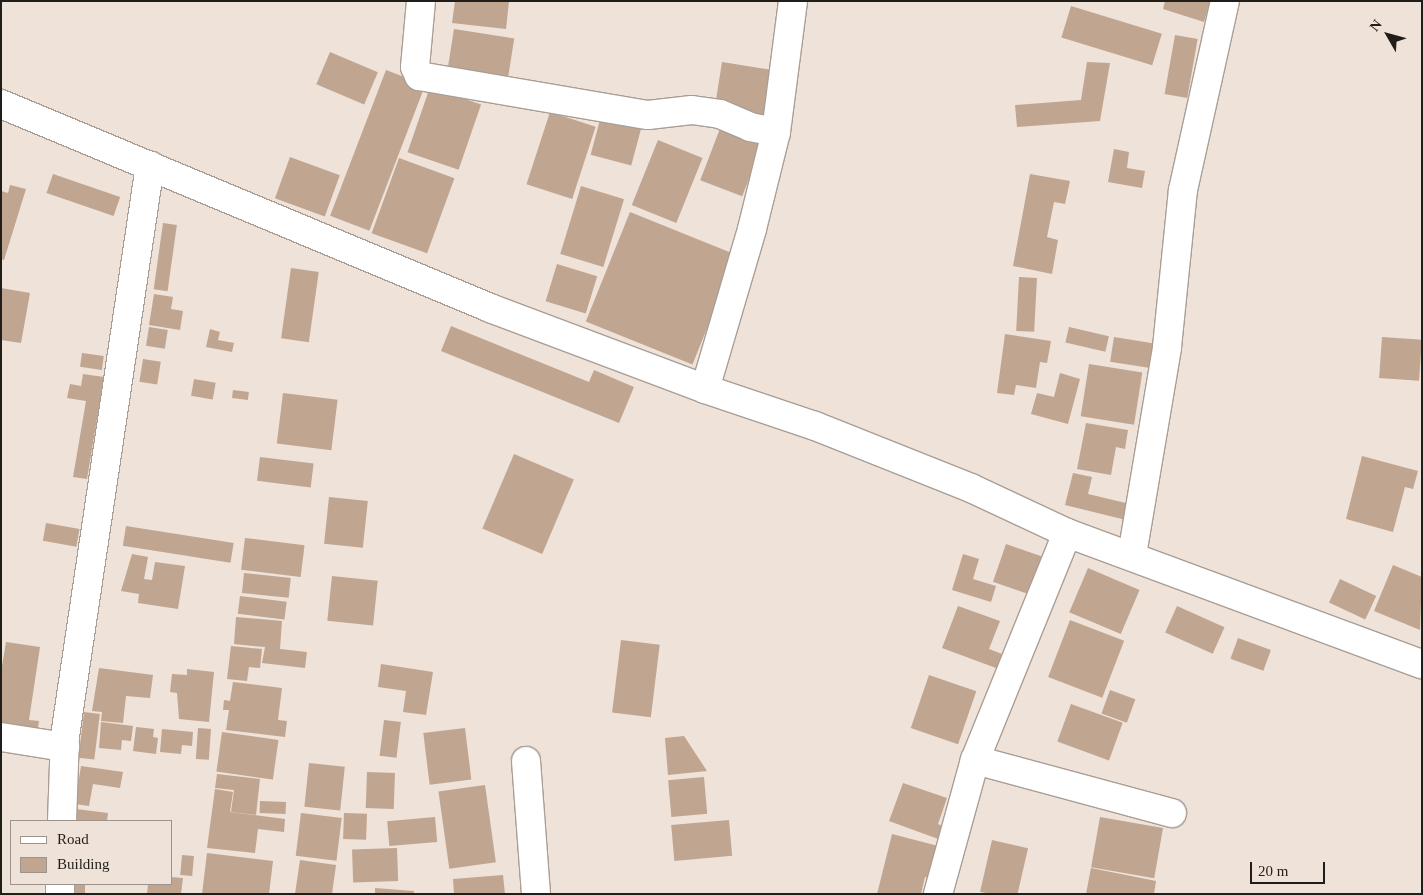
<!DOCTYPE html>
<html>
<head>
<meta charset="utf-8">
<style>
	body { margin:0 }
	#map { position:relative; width:1423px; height:895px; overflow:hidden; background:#eee2d9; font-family:Georgia,serif }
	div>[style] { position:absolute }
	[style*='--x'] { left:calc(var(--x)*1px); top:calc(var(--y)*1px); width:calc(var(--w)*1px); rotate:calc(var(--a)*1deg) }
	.building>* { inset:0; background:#c0a590; transform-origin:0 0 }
	.roads { filter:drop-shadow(1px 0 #a99e95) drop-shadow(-1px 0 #a99e95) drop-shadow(0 1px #a99e95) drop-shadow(0 -1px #a99e95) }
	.minor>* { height:28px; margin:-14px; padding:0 14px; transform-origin:14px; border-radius:14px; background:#fff }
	span { translate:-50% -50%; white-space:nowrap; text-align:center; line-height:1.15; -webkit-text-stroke:5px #eee2d9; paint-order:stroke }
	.frame { position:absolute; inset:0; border:2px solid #211d19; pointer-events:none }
	.legend { position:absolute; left:10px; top:820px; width:162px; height:65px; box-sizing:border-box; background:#eee2d9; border:1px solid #9c938c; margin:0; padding:6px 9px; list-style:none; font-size:15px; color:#211d19 }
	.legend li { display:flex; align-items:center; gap:10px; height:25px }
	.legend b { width:25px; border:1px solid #9c938c }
	.north { position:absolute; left:1363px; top:10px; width:50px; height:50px; -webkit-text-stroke:4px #eee2d9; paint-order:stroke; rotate:308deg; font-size:14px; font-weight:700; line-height:20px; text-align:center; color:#211d19 }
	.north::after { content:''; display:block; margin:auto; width:18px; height:22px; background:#211d19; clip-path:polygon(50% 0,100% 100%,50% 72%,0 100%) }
	.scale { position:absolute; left:1250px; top:862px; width:75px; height:22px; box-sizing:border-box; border:2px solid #211d19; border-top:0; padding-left:6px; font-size:15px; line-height:18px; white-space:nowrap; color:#211d19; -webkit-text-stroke:4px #eee2d9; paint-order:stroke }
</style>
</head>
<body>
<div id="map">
	<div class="building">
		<div style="clip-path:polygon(455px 1px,509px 1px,506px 29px,452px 23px)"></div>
		<div style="clip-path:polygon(1165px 1px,1210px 1px,1204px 22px,1163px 9px)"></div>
		<div style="left:1071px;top:6px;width:95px;height:33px;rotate:17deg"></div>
		<div style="left:454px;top:29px;width:61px;height:48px;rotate:9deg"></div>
		<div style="left:1175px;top:35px;width:23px;height:60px;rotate:10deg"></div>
		<div style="left:330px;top:52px;width:52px;height:35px;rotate:23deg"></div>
		<div style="left:722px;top:62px;width:56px;height:48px;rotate:9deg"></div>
		<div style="clip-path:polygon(1087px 62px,1110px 63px,1100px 121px,1017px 127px,1015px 105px,1081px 100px)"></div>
		<div style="left:386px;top:70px;width:42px;height:156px;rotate:21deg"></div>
		<div style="left:430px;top:87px;width:54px;height:69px;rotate:19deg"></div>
		<div style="left:550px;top:112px;width:48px;height:76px;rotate:18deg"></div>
		<div style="left:601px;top:116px;width:42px;height:40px;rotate:15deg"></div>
		<div style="left:721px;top:126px;width:45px;height:58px;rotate:21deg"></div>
		<div style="left:658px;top:140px;width:48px;height:70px;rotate:22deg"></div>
		<div style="clip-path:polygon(1114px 149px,1129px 152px,1127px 168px,1145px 171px,1142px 188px,1108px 182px)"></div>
		<div style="left:290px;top:157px;width:53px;height:44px;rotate:20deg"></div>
		<div style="left:399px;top:158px;width:59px;height:80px;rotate:20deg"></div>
		<div style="left:53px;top:174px;width:71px;height:20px;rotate:19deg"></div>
		<div style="clip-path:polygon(1030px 174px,1070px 181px,1065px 204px,1054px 202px,1047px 237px,1058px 240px,1052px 274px,1013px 266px)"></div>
		<div style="clip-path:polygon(10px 185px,26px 189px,4px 260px,1px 259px,1px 191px,8px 193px)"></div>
		<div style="left:581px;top:186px;width:45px;height:71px;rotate:17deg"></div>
		<div style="left:630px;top:212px;width:115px;height:118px;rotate:22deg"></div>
		<div style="left:163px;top:223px;width:14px;height:67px;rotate:8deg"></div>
		<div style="left:557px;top:264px;width:42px;height:39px;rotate:17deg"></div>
		<div style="left:291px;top:268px;width:28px;height:71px;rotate:8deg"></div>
		<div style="left:1019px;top:277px;width:18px;height:54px;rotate:3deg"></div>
		<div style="clip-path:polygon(1px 288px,30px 293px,21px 343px,1px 340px)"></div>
		<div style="clip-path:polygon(154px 294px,173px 297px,171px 309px,183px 311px,180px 330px,149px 325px)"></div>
		<div style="clip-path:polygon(451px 326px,589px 382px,594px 370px,634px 387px,619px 423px,441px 351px)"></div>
		<div style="left:149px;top:327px;width:19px;height:19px;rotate:9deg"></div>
		<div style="left:1069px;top:327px;width:41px;height:16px;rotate:13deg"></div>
		<div style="clip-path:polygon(210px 329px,220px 332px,218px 340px,234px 343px,232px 352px,206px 347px)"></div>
		<div style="clip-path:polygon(1005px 334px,1051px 341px,1047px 363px,1040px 362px,1036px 388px,1016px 385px,1014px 395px,997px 393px)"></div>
		<div style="left:1114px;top:337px;width:44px;height:25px;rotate:9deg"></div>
		<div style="left:1382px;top:337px;width:40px;height:41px;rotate:4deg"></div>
		<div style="left:82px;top:353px;width:22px;height:14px;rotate:8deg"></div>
		<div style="left:143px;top:359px;width:18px;height:23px;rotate:9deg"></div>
		<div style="left:1089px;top:364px;width:54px;height:53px;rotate:9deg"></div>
		<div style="clip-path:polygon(1060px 373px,1080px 379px,1068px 424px,1031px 414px,1037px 393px,1054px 397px)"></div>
		<div style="clip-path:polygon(83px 374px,104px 377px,87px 479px,73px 477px,86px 401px,67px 398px,70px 384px,81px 386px)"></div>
		<div style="left:194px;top:379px;width:22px;height:17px;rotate:10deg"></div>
		<div style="left:233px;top:390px;width:16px;height:8px;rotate:7deg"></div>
		<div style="left:283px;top:393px;width:55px;height:51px;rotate:7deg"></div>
		<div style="clip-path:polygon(1086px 423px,1128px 430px,1125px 449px,1116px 447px,1111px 475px,1077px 469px)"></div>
		<div style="left:514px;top:454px;width:65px;height:81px;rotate:23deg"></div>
		<div style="clip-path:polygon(1362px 456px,1418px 471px,1413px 489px,1405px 487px,1393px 532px,1346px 519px)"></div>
		<div style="left:260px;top:457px;width:54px;height:24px;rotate:7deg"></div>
		<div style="clip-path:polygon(1073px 473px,1092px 477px,1088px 494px,1130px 504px,1126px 520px,1065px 505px)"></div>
		<div style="left:329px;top:497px;width:39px;height:47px;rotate:6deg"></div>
		<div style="left:46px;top:523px;width:34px;height:18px;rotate:10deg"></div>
		<div style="left:126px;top:526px;width:109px;height:20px;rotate:9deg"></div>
		<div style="left:245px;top:538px;width:60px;height:32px;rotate:7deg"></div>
		<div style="left:1006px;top:544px;width:42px;height:40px;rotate:19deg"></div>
		<div style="clip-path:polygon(132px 554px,148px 557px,144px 579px,152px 580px,155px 562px,185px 566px,178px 609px,138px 603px,139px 594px,121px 591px)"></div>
		<div style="clip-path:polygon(963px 554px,979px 559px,973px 579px,996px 586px,991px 602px,952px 590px)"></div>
		<div style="clip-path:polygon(1393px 565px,1422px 577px,1420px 630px,1374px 611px)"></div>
		<div style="left:1088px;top:568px;width:56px;height:48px;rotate:23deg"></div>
		<div style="left:244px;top:573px;width:47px;height:20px;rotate:6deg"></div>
		<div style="left:332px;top:576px;width:46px;height:45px;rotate:6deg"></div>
		<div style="left:1340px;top:579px;width:40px;height:26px;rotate:25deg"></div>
		<div style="left:240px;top:596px;width:47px;height:18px;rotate:7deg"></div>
		<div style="clip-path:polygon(958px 606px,1000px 621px,989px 649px,1002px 654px,996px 668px,942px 648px)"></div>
		<div style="left:1177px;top:606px;width:52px;height:29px;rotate:24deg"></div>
		<div style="clip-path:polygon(236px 617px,282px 621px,280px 649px,307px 652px,305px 668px,262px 663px,265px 647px,234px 644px)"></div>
		<div style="left:1070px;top:620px;width:58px;height:61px;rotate:21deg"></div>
		<div style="left:1238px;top:638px;width:35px;height:22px;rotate:20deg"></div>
		<div style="left:621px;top:640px;width:39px;height:73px;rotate:7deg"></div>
		<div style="clip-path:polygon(6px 642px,40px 647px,29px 720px,39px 721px,37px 735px,1px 729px,1px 672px)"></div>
		<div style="clip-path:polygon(231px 646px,262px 649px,260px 668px,249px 667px,247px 681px,227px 679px)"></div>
		<div style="clip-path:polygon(381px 664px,433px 672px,426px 715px,403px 712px,406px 691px,378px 687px)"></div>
		<div style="clip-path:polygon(99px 668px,153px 675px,150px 698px,126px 696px,123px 723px,101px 721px,102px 712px,92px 711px)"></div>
		<div style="clip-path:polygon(187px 669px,214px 672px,209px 722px,179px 719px,177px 693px,170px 692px,172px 674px,187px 675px)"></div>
		<div style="left:929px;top:675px;width:50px;height:56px;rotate:19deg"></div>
		<div style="clip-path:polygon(233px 682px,282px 688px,278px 720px,287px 721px,285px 737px,226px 730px,229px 710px,223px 710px,224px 700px,230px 701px)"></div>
		<div style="left:1110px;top:690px;width:27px;height:25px;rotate:20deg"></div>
		<div style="left:1071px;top:704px;width:55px;height:40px;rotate:20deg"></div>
		<div style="left:84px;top:712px;width:16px;height:46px;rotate:7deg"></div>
		<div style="left:384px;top:720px;width:17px;height:36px;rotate:7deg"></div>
		<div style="clip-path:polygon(101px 722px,133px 726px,131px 741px,122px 740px,121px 750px,99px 748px)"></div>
		<div style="clip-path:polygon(136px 727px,154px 729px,153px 737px,158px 738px,156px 754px,133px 751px)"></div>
		<div style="left:198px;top:728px;width:13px;height:31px;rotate:4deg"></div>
		<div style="left:465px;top:728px;width:52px;height:42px;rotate:83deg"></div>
		<div style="clip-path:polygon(162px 729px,193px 732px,192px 746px,182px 745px,181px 754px,160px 752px)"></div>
		<div style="left:222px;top:732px;width:57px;height:40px;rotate:8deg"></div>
		<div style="clip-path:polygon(684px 736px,707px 771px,668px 775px,665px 738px)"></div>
		<div style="left:309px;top:763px;width:36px;height:44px;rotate:6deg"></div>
		<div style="clip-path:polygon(81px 766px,123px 772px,120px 788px,93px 784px,89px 806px,75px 804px)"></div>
		<div style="left:367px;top:772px;width:28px;height:36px;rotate:2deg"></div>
		<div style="clip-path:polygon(217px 774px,260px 779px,256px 815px,231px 812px,234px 790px,215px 788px)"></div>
		<div style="left:704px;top:777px;width:37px;height:36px;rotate:85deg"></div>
		<div style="clip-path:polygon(903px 783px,947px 798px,938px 824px,945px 827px,941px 840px,889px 821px)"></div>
		<div style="left:485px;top:785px;width:78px;height:47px;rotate:82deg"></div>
		<div style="clip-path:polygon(215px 789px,233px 792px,230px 812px,285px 819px,284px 832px,258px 829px,255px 853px,207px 848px)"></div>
		<div style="left:260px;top:801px;width:26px;height:12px;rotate:2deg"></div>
		<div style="clip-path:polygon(76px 809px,108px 813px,107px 821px,74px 821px)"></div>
		<div style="left:301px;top:813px;width:41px;height:43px;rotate:7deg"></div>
		<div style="left:344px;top:813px;width:23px;height:26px;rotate:2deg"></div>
		<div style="left:435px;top:817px;width:25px;height:48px;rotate:85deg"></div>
		<div style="left:1100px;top:817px;width:64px;height:51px;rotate:10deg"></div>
		<div style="left:729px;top:820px;width:36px;height:58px;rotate:85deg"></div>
		<div style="clip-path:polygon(892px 834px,946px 848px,937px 880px,925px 877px,921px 894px,877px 894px)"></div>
		<div style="left:992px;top:840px;width:37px;height:53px;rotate:13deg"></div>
		<div style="left:397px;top:848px;width:33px;height:45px;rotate:88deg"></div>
		<div style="clip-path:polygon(207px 853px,273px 861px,269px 894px,202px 894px)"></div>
		<div style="left:182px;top:855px;width:12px;height:20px;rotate:5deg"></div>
		<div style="clip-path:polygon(300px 860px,336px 865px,332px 894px,295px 894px)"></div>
		<div style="clip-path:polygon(1091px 868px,1156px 881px,1154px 894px,1086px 894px)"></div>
		<div style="clip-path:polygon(503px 875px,505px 894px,454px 894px,453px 879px)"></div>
		<div style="clip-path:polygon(171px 877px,183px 878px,181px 894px,147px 894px,148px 884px,171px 884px)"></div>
		<div style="left:66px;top:884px;width:19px;height:10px"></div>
		<div style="clip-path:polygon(375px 888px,414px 891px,414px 894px,375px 894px)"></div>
	</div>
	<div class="roads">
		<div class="minor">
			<div style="--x:421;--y:1;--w:66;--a:95.2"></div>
			<div style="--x:415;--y:67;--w:10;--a:66"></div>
			<div style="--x:419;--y:76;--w:232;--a:9.7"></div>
			<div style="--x:648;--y:115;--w:44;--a:-6.5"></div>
			<div style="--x:692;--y:110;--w:28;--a:8"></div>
			<div style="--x:720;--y:114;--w:33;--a:23"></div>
			<div style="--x:750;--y:127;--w:26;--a:11"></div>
			<div style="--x:1;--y:104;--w:530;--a:22.64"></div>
			<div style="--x:490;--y:308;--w:230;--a:20.6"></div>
			<div style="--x:705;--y:389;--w:116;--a:18.6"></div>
			<div style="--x:815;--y:426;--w:168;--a:21.7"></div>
			<div style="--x:971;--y:488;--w:106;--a:25.1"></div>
			<div style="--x:1067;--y:533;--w:378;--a:20.3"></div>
			<div style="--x:705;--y:389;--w:167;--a:-73.6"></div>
			<div style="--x:752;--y:229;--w:100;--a:-76.1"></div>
			<div style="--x:776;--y:132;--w:132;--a:-82.6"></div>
			<div style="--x:1132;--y:555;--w:211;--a:-80.4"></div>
			<div style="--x:1167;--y:347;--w:158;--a:-84.2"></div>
			<div style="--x:1183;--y:190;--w:194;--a:-77.5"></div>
			<div style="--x:1;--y:737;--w:65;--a:8.9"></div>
			<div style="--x:975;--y:760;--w:204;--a:15.1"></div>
			<div style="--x:526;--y:761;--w:133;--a:85.7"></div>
			<div style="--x:62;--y:821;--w:85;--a:-88"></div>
			<div style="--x:65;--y:736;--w:577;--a:-81.53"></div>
			<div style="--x:60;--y:894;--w:10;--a:-90"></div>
			<div style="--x:938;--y:894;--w:139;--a:-74.6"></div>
			<div style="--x:975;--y:760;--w:245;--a:-67.9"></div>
		</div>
	</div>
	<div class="frame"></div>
	<ul class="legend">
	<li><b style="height:6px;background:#fff"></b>Road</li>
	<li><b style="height:14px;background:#c0a590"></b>Building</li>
	</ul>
	<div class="north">N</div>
	<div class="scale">20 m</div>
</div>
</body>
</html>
